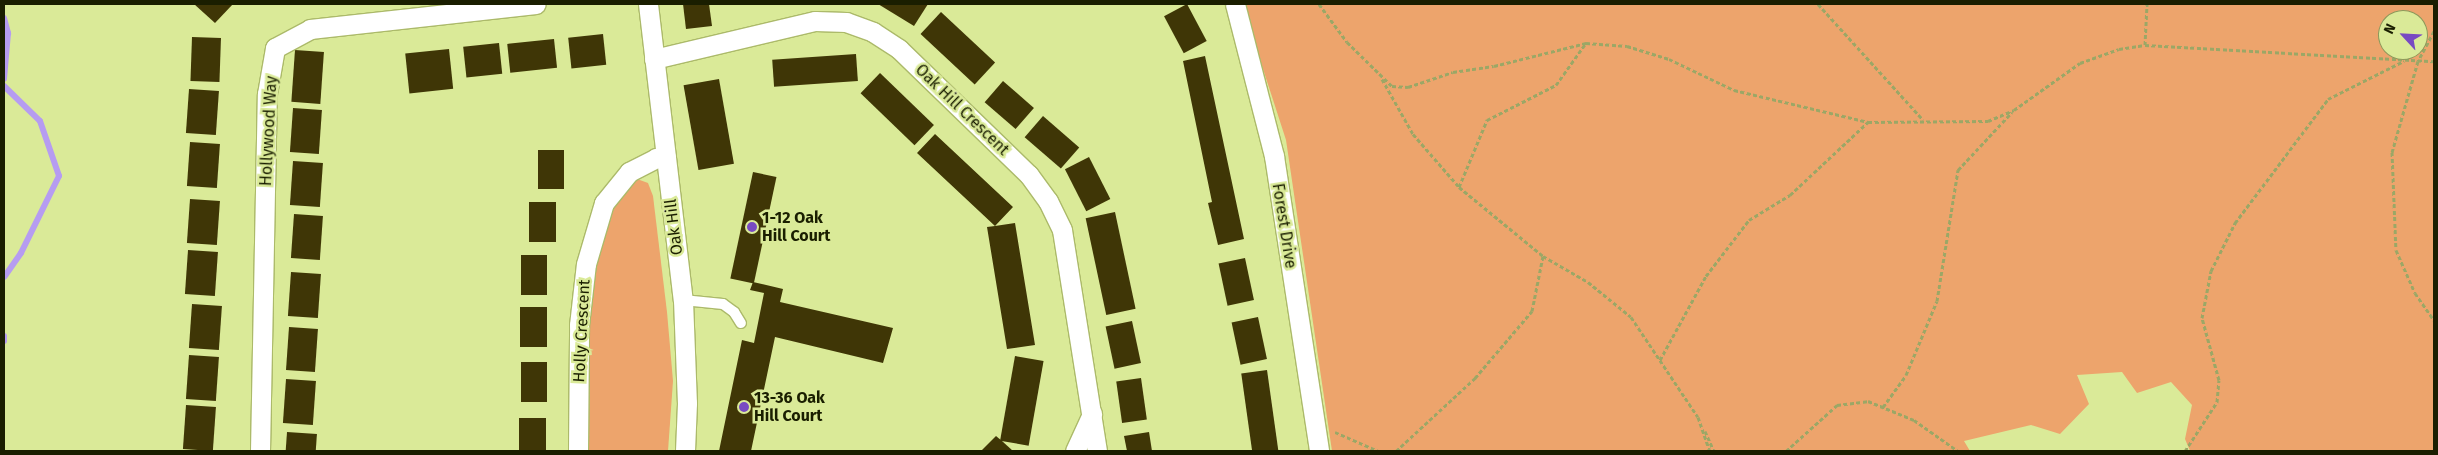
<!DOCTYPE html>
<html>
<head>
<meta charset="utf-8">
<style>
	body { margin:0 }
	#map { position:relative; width:2438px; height:455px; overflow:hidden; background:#daea98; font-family:"Fira Sans",sans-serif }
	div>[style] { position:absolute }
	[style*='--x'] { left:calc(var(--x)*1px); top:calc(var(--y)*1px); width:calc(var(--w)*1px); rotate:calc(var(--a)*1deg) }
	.green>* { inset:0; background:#eda46c }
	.stream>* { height:6px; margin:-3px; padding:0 3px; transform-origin:3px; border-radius:3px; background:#b69cf1 }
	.building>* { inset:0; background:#3f3606; transform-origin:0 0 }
	.path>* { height:3px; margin-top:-1.5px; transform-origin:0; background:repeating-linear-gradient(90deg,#9ba766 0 4px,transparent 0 6.5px) }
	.roads { filter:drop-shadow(1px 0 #acba6a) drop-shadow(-1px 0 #acba6a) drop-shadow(0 1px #acba6a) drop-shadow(0 -1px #acba6a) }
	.service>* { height:10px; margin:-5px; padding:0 5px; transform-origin:5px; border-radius:5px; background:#fff }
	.minor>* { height:19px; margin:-9.5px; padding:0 9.5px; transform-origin:9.5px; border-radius:9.5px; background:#fff }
	.dots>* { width:14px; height:14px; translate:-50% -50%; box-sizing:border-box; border:2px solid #daea98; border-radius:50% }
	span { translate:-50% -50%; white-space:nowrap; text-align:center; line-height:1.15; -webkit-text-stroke:5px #daea98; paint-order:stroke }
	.street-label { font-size:16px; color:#1a1e00 }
	.poi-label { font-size:16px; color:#1a1e00; font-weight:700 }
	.left { translate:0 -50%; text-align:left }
	.frame { position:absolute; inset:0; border:5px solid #1a1e00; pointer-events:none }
	.north { position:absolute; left:2378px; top:10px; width:50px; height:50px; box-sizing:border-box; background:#daea98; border:1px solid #8d985b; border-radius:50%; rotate:295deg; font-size:14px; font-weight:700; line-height:20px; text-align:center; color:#1a1e00 }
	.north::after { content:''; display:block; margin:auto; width:18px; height:22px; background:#784ac2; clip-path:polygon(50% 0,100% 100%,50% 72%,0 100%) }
</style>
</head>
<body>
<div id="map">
	<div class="green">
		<div style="clip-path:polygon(evenodd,1242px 4px,2434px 4px,2434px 451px,2190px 451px,2185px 439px,2192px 405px,2171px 382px,2137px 393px,2122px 372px,2077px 375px,2089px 404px,2060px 434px,2031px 425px,1964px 441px,1970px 451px,1332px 451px,1286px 140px,1242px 4px,2388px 20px,2418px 20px,2418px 50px,2388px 50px,2388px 20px)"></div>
		<div style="clip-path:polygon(637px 179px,648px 183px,653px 196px,667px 312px,673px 381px,668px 451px,585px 451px,585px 306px,607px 212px,625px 187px)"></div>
	</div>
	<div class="stream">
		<div style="--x:4;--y:18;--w:16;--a:75"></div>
		<div style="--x:8;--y:33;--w:46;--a:95"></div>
		<div style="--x:4;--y:86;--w:50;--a:44.2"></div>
		<div style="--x:40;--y:121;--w:58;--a:70.9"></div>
		<div style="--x:59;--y:176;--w:86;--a:116.3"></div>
		<div style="--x:21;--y:253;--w:29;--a:125"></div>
		<div style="--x:4;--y:336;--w:5;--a:90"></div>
	</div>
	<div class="building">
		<div style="clip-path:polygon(194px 4px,233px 4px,215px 23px)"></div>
		<div style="clip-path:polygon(683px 4px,709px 4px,712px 26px,686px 29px)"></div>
		<div style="clip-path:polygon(878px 4px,928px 4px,914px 26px)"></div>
		<div style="left:1187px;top:4px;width:42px;height:26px;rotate:62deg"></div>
		<div style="left:941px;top:12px;width:74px;height:30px;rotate:43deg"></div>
		<div style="left:603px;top:34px;width:31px;height:35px;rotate:84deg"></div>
		<div style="left:192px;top:37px;width:29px;height:44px;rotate:2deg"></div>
		<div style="left:554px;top:39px;width:29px;height:47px;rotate:84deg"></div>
		<div style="left:499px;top:43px;width:31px;height:36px;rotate:84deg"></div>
		<div style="left:449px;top:49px;width:40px;height:44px;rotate:84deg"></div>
		<div style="left:295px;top:50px;width:29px;height:52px;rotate:4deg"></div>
		<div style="left:856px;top:54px;width:27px;height:84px;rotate:86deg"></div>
		<div style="clip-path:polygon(1205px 56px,1244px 239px,1218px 245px,1208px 203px,1212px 202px,1183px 61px)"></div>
		<div style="left:880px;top:73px;width:75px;height:28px;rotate:44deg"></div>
		<div style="left:719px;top:79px;width:86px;height:36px;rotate:80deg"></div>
		<div style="left:1003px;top:81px;width:41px;height:28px;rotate:41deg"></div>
		<div style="left:189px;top:89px;width:30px;height:44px;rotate:4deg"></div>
		<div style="left:293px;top:108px;width:29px;height:44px;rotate:4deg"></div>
		<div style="left:1043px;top:116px;width:48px;height:28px;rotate:41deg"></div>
		<div style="clip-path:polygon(935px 134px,1013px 207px,995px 226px,1015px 223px,1035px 345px,1007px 349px,987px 227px,995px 226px,917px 153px)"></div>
		<div style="left:190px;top:142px;width:30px;height:44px;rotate:4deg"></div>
		<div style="left:538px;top:150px;width:26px;height:39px"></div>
		<div style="left:1089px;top:157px;width:47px;height:27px;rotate:63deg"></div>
		<div style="left:293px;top:161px;width:30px;height:44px;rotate:4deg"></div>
		<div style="left:753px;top:172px;width:24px;height:109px;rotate:12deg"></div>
		<div style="left:190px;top:199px;width:30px;height:44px;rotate:4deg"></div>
		<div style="left:529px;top:202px;width:27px;height:40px"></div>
		<div style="left:1115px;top:212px;width:99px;height:30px;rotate:78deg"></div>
		<div style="left:294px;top:214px;width:29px;height:44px;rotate:4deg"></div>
		<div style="left:188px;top:250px;width:30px;height:44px;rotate:4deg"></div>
		<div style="left:547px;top:255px;width:40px;height:26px;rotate:90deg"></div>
		<div style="left:1245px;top:258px;width:43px;height:27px;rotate:78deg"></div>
		<div style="left:291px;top:272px;width:30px;height:44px;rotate:4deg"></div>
		<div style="clip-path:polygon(753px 282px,783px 289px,780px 302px,893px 328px,883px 363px,775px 337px,751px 451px,719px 451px,742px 340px,754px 343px,764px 293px,750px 290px)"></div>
		<div style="left:192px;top:304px;width:30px;height:44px;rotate:4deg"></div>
		<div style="left:520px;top:307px;width:27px;height:40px"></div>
		<div style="left:1258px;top:317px;width:43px;height:27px;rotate:78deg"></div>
		<div style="left:1132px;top:321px;width:43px;height:27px;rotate:78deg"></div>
		<div style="left:289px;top:327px;width:29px;height:43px;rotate:4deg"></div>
		<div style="left:189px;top:355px;width:30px;height:44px;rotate:4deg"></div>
		<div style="left:1015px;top:356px;width:29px;height:86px;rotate:10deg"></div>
		<div style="left:521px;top:362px;width:26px;height:40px"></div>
		<div style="left:1267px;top:370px;width:82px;height:26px;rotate:82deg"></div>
		<div style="left:1141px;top:378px;width:42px;height:25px;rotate:82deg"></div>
		<div style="left:286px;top:379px;width:30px;height:44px;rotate:4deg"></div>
		<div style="left:186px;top:405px;width:30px;height:44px;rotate:4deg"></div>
		<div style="left:519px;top:418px;width:27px;height:33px"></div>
		<div style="left:287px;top:432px;width:30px;height:19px;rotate:4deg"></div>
		<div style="clip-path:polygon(1149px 432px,1152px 451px,1127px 451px,1124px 436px)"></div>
		<div style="clip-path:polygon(996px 436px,1002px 441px,1013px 451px,981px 451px)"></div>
	</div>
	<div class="path">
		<div style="--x:1319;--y:4;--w:47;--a:53.6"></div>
		<div style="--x:1347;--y:42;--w:63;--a:44.4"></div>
		<div style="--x:1392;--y:86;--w:16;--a:4"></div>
		<div style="--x:1408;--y:87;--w:47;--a:-18.4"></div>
		<div style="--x:1453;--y:72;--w:41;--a:-8.3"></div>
		<div style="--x:1494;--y:66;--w:95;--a:-14"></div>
		<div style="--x:1586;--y:43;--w:41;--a:4.2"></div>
		<div style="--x:1627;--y:46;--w:44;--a:17.2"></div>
		<div style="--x:1669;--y:59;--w:72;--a:25.5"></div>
		<div style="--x:1734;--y:90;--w:138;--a:13.4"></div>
		<div style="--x:1868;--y:122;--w:120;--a:-0.5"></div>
		<div style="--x:1988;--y:121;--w:28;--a:-23"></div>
		<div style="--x:2014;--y:110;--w:81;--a:-35.5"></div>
		<div style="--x:2080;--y:63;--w:41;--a:-19.7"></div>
		<div style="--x:2119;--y:49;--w:26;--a:-9"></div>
		<div style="--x:2145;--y:45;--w:289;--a:3.2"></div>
		<div style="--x:1818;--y:4;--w:156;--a:47.8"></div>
		<div style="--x:2434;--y:31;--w:34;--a:118"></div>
		<div style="--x:2418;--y:61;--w:95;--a:105.9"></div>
		<div style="--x:2392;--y:152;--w:98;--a:87.7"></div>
		<div style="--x:2396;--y:250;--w:47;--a:66.2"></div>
		<div style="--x:2415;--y:293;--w:33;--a:55"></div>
		<div style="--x:2145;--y:45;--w:41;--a:-87.2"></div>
		<div style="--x:1382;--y:79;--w:63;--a:60.6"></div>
		<div style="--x:1413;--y:134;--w:70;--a:49"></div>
		<div style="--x:1459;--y:187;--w:109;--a:39.4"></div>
		<div style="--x:1543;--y:256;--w:52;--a:30"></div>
		<div style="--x:1588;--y:282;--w:55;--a:39.1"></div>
		<div style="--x:1631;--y:317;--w:120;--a:56.2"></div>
		<div style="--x:1698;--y:417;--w:36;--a:71"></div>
		<div style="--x:1459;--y:187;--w:73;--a:-67.3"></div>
		<div style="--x:1487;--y:120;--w:77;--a:-26.9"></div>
		<div style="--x:1556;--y:85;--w:52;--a:-54.5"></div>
		<div style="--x:1660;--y:360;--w:96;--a:-61.3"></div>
		<div style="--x:1706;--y:276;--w:71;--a:-52.5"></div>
		<div style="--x:1749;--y:220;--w:48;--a:-31.4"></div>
		<div style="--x:1790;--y:195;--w:107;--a:-43.1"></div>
		<div style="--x:1883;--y:407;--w:39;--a:-54"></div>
		<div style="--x:1906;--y:375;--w:80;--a:-67.3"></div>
		<div style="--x:1937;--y:301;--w:133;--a:-80.9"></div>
		<div style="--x:1958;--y:170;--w:79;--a:-47"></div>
		<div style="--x:1705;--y:431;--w:22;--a:66"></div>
		<div style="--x:1335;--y:432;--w:47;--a:23.8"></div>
		<div style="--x:1396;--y:451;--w:108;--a:-42.7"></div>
		<div style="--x:1475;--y:378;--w:88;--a:-49.6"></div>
		<div style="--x:1532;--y:311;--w:56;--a:-78.7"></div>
		<div style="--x:1786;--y:451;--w:69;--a:-42"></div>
		<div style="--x:1837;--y:405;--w:31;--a:-7"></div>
		<div style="--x:1868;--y:401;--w:50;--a:22.4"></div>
		<div style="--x:1914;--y:420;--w:54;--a:35.2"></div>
		<div style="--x:2185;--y:451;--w:59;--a:-56.9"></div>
		<div style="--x:2217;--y:402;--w:22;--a:-85"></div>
		<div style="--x:2219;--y:380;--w:64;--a:-105.3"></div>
		<div style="--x:2202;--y:318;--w:48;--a:-79.2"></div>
		<div style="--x:2211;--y:271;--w:54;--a:-63.4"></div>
		<div style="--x:2235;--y:223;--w:155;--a:-53.1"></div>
		<div style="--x:2328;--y:99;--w:85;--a:-26.6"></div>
	</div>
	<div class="roads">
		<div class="service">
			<div style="--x:683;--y:300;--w:40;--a:5.7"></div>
			<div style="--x:723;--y:304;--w:14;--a:36"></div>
			<div style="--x:734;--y:312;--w:13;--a:58"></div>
		</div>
		<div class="minor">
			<div style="--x:648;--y:4;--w:298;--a:83.3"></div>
			<div style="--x:683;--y:300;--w:103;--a:87.8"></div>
			<div style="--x:687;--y:403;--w:48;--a:92.4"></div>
			<div style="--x:1235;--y:4;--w:157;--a:75.6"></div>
			<div style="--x:1274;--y:156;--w:298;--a:81.3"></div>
			<div style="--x:654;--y:59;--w:165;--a:-13.3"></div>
			<div style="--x:815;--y:21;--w:31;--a:2"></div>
			<div style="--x:846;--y:22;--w:29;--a:20"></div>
			<div style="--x:873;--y:32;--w:31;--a:33"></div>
			<div style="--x:899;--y:49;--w:181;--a:44.1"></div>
			<div style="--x:1029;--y:175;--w:32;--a:54"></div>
			<div style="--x:1048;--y:201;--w:32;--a:64"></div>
			<div style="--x:1062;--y:230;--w:224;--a:81"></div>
			<div style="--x:260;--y:451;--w:357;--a:-88.9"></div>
			<div style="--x:267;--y:94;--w:47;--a:-80.1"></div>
			<div style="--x:275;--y:48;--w:40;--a:-28"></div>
			<div style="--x:310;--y:29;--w:227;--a:-6.3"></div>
			<div style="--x:578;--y:451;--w:126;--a:-89.5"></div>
			<div style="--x:579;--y:325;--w:61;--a:-83.5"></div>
			<div style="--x:586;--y:264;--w:64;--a:-73.6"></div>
			<div style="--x:604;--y:203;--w:40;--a:-51"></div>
			<div style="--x:629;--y:172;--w:30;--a:-27"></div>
			<div style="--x:656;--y:158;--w:10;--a:-6"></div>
			<div style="--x:1075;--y:451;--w:41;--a:-65.3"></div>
		</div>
	</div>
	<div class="dots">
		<div style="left:752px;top:227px;background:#784ac2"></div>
		<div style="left:744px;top:407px;background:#784ac2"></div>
	</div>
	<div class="street-label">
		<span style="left:962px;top:110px;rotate:44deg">Oak Hill Crescent</span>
		<span style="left:269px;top:131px;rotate:-87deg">Hollywood Way</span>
		<span style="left:1284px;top:226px;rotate:81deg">Forest Drive</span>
		<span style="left:674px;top:227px;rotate:-97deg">Oak Hill</span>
		<span style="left:582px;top:331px;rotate:-87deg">Holly Crescent</span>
	</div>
	<div class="poi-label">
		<span class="left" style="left:762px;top:227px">1-12 Oak<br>Hill Court</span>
		<span class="left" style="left:754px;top:407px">13-36 Oak<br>Hill Court</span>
	</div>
	<div class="frame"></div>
	<div class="north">N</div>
</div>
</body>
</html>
